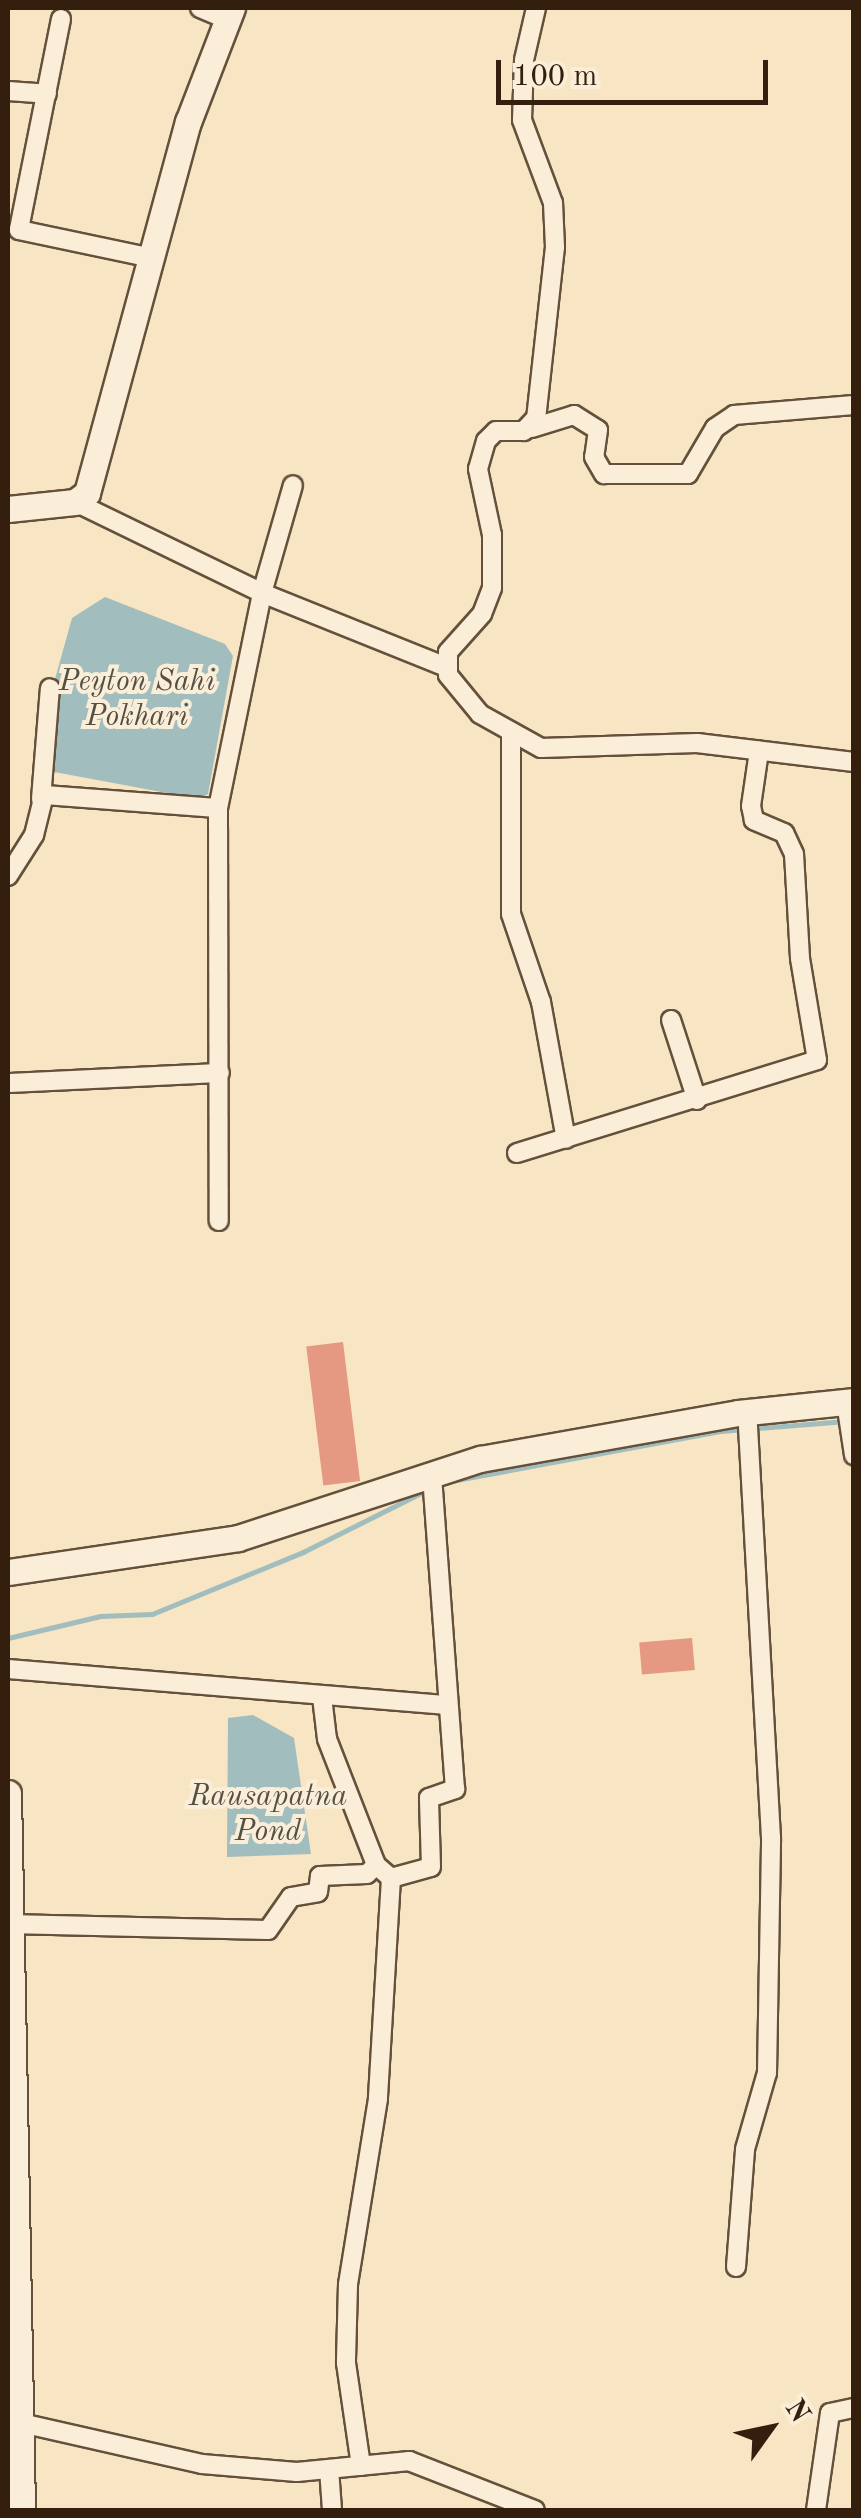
<!DOCTYPE html>
<html>
<head>
<meta charset="utf-8">
<style>
	body { margin:0 }
	#map { position:relative; width:861px; height:2518px; overflow:hidden; background:#f7e5c3; font-family:"Old Standard TT",serif }
	div>[style] { position:absolute }
	[style*='--x'] { left:calc(var(--x)*1px); top:calc(var(--y)*1px); width:calc(var(--w)*1px); rotate:calc(var(--a)*1deg) }
	.water>* { inset:0; background:#a1bdbd }
	.stream>* { height:5px; margin:-2.5px; padding:0 2.5px; transform-origin:2.5px; border-radius:2.5px; background:#a1bdbd }
	.building>* { inset:0; background:#e59882; transform-origin:0 0 }
	.roads { filter:drop-shadow(2px 0 #65503b) drop-shadow(-2px 0 #65503b) drop-shadow(0 2px #65503b) drop-shadow(0 -2px #65503b) }
	.street>* { height:18px; margin:-9px; padding:0 9px; transform-origin:9px; border-radius:9px; background:#faeed8 }
	.secondary>* { height:25px; margin:-12.5px; padding:0 12.5px; transform-origin:12.5px; border-radius:12.5px; background:#faeed8 }
	span { translate:-50% -50%; white-space:nowrap; text-align:center; line-height:1.15; -webkit-text-stroke:8px #faeed8; paint-order:stroke }
	.water-label { font-size:30px; color:#554e43; font-style:italic }
	.frame { position:absolute; inset:0; border:10px solid #341f0e; pointer-events:none }
	.north { position:absolute; left:721px; top:2378px; width:100px; height:100px; -webkit-text-stroke:8px #faeed8; paint-order:stroke; rotate:57deg; font-size:28px; font-weight:700; line-height:40px; text-align:center; color:#341f0e }
	.north::after { content:''; display:block; margin:auto; width:35px; height:45px; background:#341f0e; clip-path:polygon(50% 0,100% 100%,50% 72%,0 100%) }
	.scale { position:absolute; left:496px; top:60px; width:272px; height:45px; box-sizing:border-box; border:5px solid #341f0e; border-top:0; padding-left:12px; font-size:30px; line-height:35px; white-space:nowrap; color:#341f0e; -webkit-text-stroke:8px #faeed8; paint-order:stroke }
</style>
</head>
<body>
<div id="map">
	<div class="water">
		<div style="clip-path:polygon(105px 597px,225px 644px,233px 656px,208px 794px,199px 799px,49px 771px,52px 690px,72px 618px)"></div>
		<div style="clip-path:polygon(253px 1715px,294px 1738px,311px 1854px,227px 1857px,228px 1718px)"></div>
	</div>
	<div class="stream">
		<div style="--x:451;--y:1481;--w:275;--a:-10.5"></div>
		<div style="--x:721;--y:1431;--w:125;--a:-4.6"></div>
		<div style="--x:8;--y:1638;--w:95;--a:-13.4"></div>
		<div style="--x:100;--y:1616;--w:52;--a:-2.2"></div>
		<div style="--x:152;--y:1614;--w:163;--a:-22.3"></div>
		<div style="--x:303;--y:1552;--w:139;--a:-26.6"></div>
	</div>
	<div class="building">
		<div style="left:343px;top:1342px;width:140px;height:37px;rotate:83deg"></div>
		<div style="left:692px;top:1638px;width:32px;height:53px;rotate:85deg"></div>
	</div>
	<div class="roads">
		<div class="street">
			<div style="--x:200;--y:8;--w:28;--a:23"></div>
			<div style="--x:536;--y:8;--w:53;--a:103"></div>
			<div style="--x:524;--y:60;--w:60;--a:91.9"></div>
			<div style="--x:522;--y:120;--w:89;--a:69.5"></div>
			<div style="--x:553;--y:203;--w:44;--a:87.4"></div>
			<div style="--x:555;--y:247;--w:172;--a:96.3"></div>
			<div style="--x:536;--y:418;--w:18;--a:133"></div>
			<div style="--x:524;--y:431;--w:28;--a:180"></div>
			<div style="--x:496;--y:431;--w:14;--a:135"></div>
			<div style="--x:486;--y:441;--w:29;--a:106"></div>
			<div style="--x:478;--y:469;--w:67;--a:78"></div>
			<div style="--x:492;--y:535;--w:53;--a:90"></div>
			<div style="--x:492;--y:588;--w:28;--a:111"></div>
			<div style="--x:482;--y:614;--w:51;--a:131.8"></div>
			<div style="--x:448;--y:652;--w:23;--a:90"></div>
			<div style="--x:448;--y:675;--w:50;--a:50.6"></div>
			<div style="--x:480;--y:714;--w:70;--a:29.1"></div>
			<div style="--x:541;--y:748;--w:156;--a:-1.8"></div>
			<div style="--x:697;--y:743;--w:158;--a:6.9"></div>
			<div style="--x:61;--y:19;--w:215;--a:101.3"></div>
			<div style="--x:19;--y:230;--w:136;--a:11.9"></div>
			<div style="--x:8;--y:91;--w:39;--a:4"></div>
			<div style="--x:532;--y:428;--w:44;--a:-17.2"></div>
			<div style="--x:574;--y:415;--w:28;--a:32"></div>
			<div style="--x:598;--y:430;--w:27;--a:98"></div>
			<div style="--x:594;--y:457;--w:20;--a:60"></div>
			<div style="--x:604;--y:474;--w:84;--a:0"></div>
			<div style="--x:688;--y:474;--w:53;--a:-59.6"></div>
			<div style="--x:715;--y:428;--w:23;--a:-34"></div>
			<div style="--x:734;--y:415;--w:120;--a:-4.8"></div>
			<div style="--x:75;--y:502;--w:208;--a:25.9"></div>
			<div style="--x:262;--y:593;--w:198;--a:21.9"></div>
			<div style="--x:511;--y:736;--w:178;--a:90"></div>
			<div style="--x:511;--y:914;--w:93;--a:71.2"></div>
			<div style="--x:541;--y:1002;--w:139;--a:79.7"></div>
			<div style="--x:41;--y:799;--w:111;--a:-85.4"></div>
			<div style="--x:218;--y:808;--w:413;--a:89.9"></div>
			<div style="--x:8;--y:876;--w:49;--a:-57.6"></div>
			<div style="--x:34;--y:835;--w:41;--a:-76"></div>
			<div style="--x:44;--y:795;--w:174;--a:4.3"></div>
			<div style="--x:218;--y:808;--w:219;--a:-78.4"></div>
			<div style="--x:262;--y:593;--w:112;--a:-74"></div>
			<div style="--x:671;--y:1020;--w:84;--a:72"></div>
			<div style="--x:8;--y:1083;--w:212;--a:-2.7"></div>
			<div style="--x:517;--y:1153;--w:314;--a:-17.2"></div>
			<div style="--x:817;--y:1060;--w:103;--a:-99.5"></div>
			<div style="--x:800;--y:958;--w:104;--a:-93.3"></div>
			<div style="--x:794;--y:854;--w:23;--a:-115"></div>
			<div style="--x:784;--y:833;--w:33;--a:-157"></div>
			<div style="--x:754;--y:820;--w:14;--a:-102"></div>
			<div style="--x:751;--y:806;--w:56;--a:-81.7"></div>
			<div style="--x:846;--y:1402;--w:54;--a:81.4"></div>
			<div style="--x:8;--y:1669;--w:441;--a:4.7"></div>
			<div style="--x:322;--y:1697;--w:42;--a:83.2"></div>
			<div style="--x:327;--y:1739;--w:135;--a:68.7"></div>
			<div style="--x:376;--y:1865;--w:20;--a:41"></div>
			<div style="--x:391;--y:1878;--w:221;--a:93.4"></div>
			<div style="--x:378;--y:2099;--w:187;--a:99.2"></div>
			<div style="--x:348;--y:2284;--w:79;--a:91.5"></div>
			<div style="--x:346;--y:2363;--w:104;--a:81.7"></div>
			<div style="--x:391;--y:1878;--w:41;--a:-15.4"></div>
			<div style="--x:431;--y:1867;--w:69;--a:-91.7"></div>
			<div style="--x:429;--y:1798;--w:28;--a:-19"></div>
			<div style="--x:455;--y:1789;--w:316;--a:-94.2"></div>
			<div style="--x:8;--y:1924;--w:260;--a:1.3"></div>
			<div style="--x:268;--y:1930;--w:40;--a:-55.1"></div>
			<div style="--x:291;--y:1897;--w:27;--a:-10"></div>
			<div style="--x:318;--y:1892;--w:16;--a:-83"></div>
			<div style="--x:320;--y:1876;--w:47;--a:-2.4"></div>
			<div style="--x:367;--y:1874;--w:13;--a:-45"></div>
			<div style="--x:736;--y:2267;--w:118;--a:-85.6"></div>
			<div style="--x:745;--y:2149;--w:79;--a:-73.9"></div>
			<div style="--x:767;--y:2073;--w:235;--a:-89"></div>
			<div style="--x:771;--y:1838;--w:427;--a:-93.2"></div>
			<div style="--x:8;--y:2420;--w:199;--a:12.8"></div>
			<div style="--x:202;--y:2464;--w:95;--a:4.8"></div>
			<div style="--x:297;--y:2472;--w:113;--a:-5.6"></div>
			<div style="--x:409;--y:2461;--w:135;--a:21.3"></div>
			<div style="--x:329;--y:2469;--w:41;--a:85.8"></div>
			<div style="--x:816;--y:2510;--w:98;--a:-81.8"></div>
			<div style="--x:830;--y:2413;--w:25;--a:-12"></div>
		</div>
		<div class="secondary">
			<div style="--x:8;--y:509;--w:67;--a:-6"></div>
			<div style="--x:75;--y:502;--w:15;--a:-37"></div>
			<div style="--x:87;--y:493;--w:385;--a:-74.8"></div>
			<div style="--x:188;--y:122;--w:122;--a:-68.9"></div>
			<div style="--x:8;--y:1572;--w:232;--a:-8.4"></div>
			<div style="--x:238;--y:1538;--w:255;--a:-18.1"></div>
			<div style="--x:480;--y:1459;--w:262;--a:-10.1"></div>
			<div style="--x:738;--y:1413;--w:117;--a:-5.9"></div>
			<div style="--x:8;--y:1793;--w:717;--a:88.88"></div>
		</div>
	</div>
	<div class="water-label">
		<span style="left:137px;top:699px">Peyton Sahi<br>Pokhari</span>
		<span style="left:268px;top:1814px">Rausapatna<br>Pond</span>
	</div>
	<div class="frame"></div>
	<div class="north">N</div>
	<div class="scale">100 m</div>
</div>
</body>
</html>
